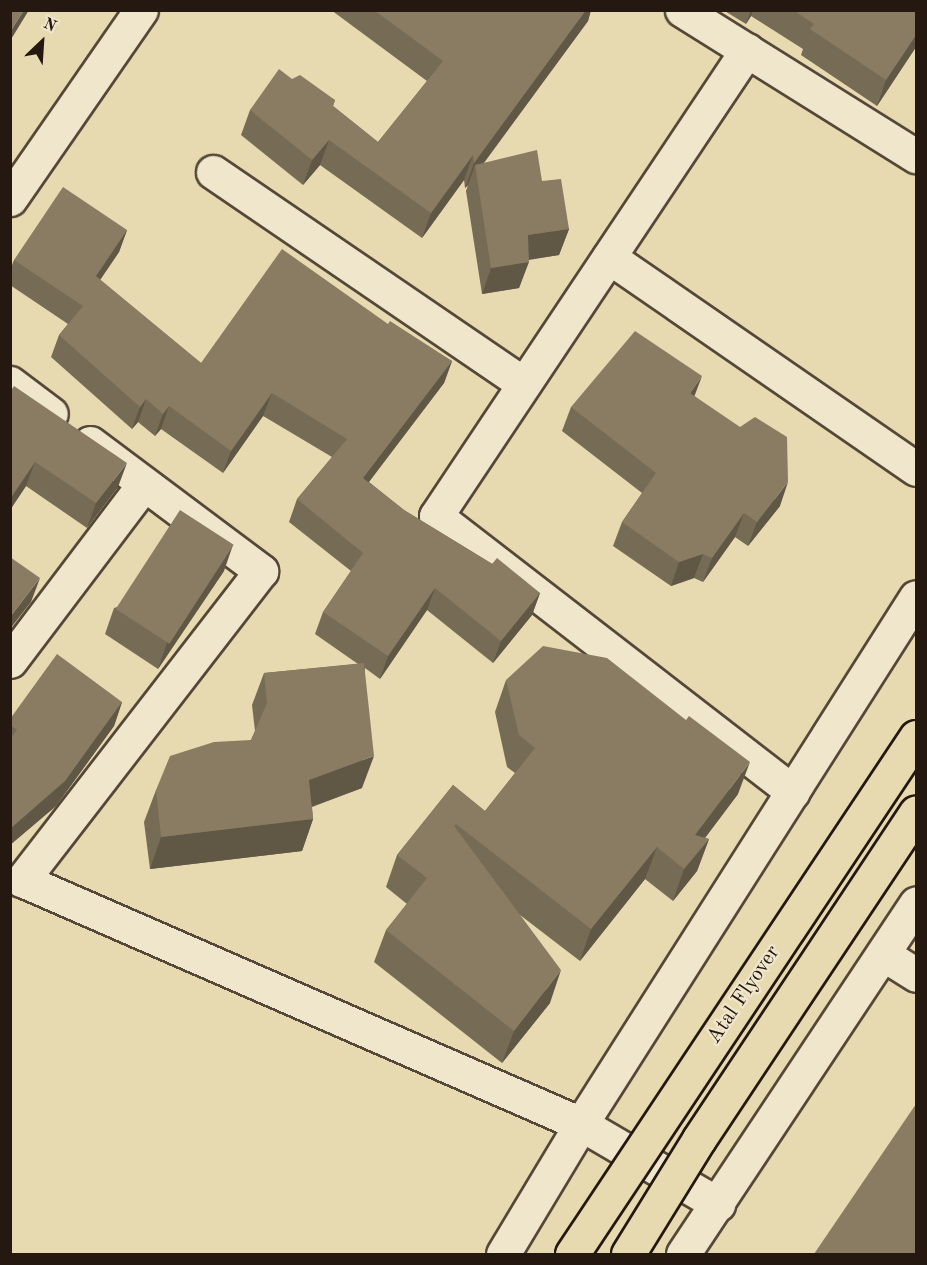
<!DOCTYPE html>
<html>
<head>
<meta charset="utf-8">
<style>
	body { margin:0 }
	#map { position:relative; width:927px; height:1265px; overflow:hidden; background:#e7d9b0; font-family:"Old Standard TT",serif }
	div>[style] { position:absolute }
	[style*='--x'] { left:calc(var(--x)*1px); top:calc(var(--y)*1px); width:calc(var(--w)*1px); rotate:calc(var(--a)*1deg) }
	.roads { filter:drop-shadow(2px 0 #554838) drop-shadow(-2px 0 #554838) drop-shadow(0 2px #554838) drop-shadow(0 -2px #554838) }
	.street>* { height:33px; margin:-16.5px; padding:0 16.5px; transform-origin:16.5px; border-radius:16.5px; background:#efe6cc }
	.secondary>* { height:33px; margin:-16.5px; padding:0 16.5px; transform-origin:16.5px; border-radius:16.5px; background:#efe6cc }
	.bridges { filter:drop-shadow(2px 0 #241810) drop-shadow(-2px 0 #241810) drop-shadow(0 2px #241810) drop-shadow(0 -2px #241810) }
	.primary-bridge>* { height:33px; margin:-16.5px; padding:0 16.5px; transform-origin:16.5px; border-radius:16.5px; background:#e7d9b0 }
	.wall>* { inset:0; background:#766b55 }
	.shaded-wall>* { inset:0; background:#605745 }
	.building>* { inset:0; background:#897c63; transform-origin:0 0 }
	span { translate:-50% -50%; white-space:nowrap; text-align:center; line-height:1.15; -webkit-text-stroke:4.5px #efe6cc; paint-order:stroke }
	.street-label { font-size:21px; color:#241810 }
	.frame { position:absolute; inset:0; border:12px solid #241810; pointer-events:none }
	.north { position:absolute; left:12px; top:12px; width:60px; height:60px; -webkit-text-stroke:4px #efe6cc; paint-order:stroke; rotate:25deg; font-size:16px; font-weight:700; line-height:24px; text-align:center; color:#241810 }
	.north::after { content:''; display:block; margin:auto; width:21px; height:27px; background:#241810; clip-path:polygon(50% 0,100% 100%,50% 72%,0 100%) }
</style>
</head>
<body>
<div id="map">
	<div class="roads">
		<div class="street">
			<div style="--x:682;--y:10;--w:276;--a:32"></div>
			<div style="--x:747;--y:50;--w:560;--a:123.72"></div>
			<div style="--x:436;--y:516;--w:451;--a:37.7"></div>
			<div style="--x:213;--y:172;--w:376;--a:34.3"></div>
			<div style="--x:10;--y:199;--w:230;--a:-55.3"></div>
			<div style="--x:609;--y:257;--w:373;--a:34.6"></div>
			<div style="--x:10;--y:383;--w:51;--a:37.1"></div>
			<div style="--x:90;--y:443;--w:214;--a:36.8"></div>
			<div style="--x:261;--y:571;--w:391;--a:127.7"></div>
			<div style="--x:22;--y:880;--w:610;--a:23.58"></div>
			<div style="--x:581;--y:1124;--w:159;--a:30.3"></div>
			<div style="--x:10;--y:661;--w:222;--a:-52.9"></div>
			<div style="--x:883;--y:954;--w:39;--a:32"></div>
		</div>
		<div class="secondary">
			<div style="--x:503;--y:1254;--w:152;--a:-59"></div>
			<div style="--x:581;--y:1124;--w:624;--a:-57.56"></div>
			<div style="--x:683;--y:1254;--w:421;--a:-56.4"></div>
		</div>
	</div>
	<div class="bridges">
		<div class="primary-bridge">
			<div style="--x:572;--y:1254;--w:621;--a:-56.36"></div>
			<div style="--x:628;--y:1254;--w:135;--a:-58.3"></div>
			<div style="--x:699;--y:1139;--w:392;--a:-56.4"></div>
		</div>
	</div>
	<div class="wall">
		<div style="clip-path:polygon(331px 10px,591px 10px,588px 21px,484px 163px,542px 181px,569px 229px,559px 255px,529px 260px,519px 288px,482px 294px,466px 191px,468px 185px,465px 188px,464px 180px,422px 238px,320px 165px,303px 185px,241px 135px,250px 110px,292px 79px,335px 100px,333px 106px,378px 142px,427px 81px)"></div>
		<div style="clip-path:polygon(723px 10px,916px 10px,916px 47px,877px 106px,801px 55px,803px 49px,751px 16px,746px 24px)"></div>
		<div style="clip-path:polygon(127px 230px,119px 252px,100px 280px,201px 363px,388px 324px,452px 361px,444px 383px,369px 482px,404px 510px,540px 593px,532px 615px,493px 663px,427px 610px,380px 679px,365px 668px,362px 788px,312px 807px,313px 819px,302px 851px,150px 869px,144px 822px,156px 790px,251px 740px,255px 731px,252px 705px,264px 673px,358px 664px,315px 634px,323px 612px,351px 571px,289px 522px,297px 499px,332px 457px,263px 416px,223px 473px,161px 429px,155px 436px,138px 422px,132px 429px,51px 357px,59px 335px,68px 324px,10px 285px,10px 270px,14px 260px)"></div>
		<div style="clip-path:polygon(10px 392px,118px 487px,87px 528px,26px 486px,10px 510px)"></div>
		<div style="clip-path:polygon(695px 397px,780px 506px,748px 546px,735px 537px,703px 582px,694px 578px,671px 586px,613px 546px,622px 522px,642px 493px,562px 431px,571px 407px)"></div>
		<div style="clip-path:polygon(224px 571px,158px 669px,105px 634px,114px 608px)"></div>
		<div style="clip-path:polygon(506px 680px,738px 794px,705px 838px,709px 839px,697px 871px,673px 901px,645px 879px,580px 961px,520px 915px,550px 1003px,502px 1063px,374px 962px,386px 930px,407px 904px,386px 887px,397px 855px,453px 785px,485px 811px,515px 773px,507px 767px,495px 712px)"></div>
		<div style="clip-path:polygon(122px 702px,114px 726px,56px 806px,10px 845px,10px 719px)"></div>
	</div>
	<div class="shaded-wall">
		<div style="clip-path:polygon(24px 10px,29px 10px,10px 41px,10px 32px)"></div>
		<div style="clip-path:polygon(586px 10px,591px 10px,588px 21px,476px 173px,475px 165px,468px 185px,465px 188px,474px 163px)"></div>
		<div style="clip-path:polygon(751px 10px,753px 10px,751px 16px,746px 24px)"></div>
		<div style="clip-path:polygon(916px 35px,916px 47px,877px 106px,886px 80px)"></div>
		<div style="clip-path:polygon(329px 140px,320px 165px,303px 185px,312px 160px)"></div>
		<div style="clip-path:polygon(473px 155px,464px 180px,422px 238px,431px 213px)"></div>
		<div style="clip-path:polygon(569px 229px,559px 255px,518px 261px,528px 235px)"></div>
		<div style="clip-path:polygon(127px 230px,119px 252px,87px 299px,96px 276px)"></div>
		<div style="clip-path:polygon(529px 262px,519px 288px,482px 294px,491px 268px)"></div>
		<div style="clip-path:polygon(452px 361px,444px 383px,355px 500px,363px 478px)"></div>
		<div style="clip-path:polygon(702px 376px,693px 400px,690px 393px)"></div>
		<div style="clip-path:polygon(272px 393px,263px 416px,223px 473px,231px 451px)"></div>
		<div style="clip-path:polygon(146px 399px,138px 422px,132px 429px,140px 407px)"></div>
		<div style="clip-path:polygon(169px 406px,161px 429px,155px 436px,163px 414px)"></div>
		<div style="clip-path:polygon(35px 462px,26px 486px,10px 510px,10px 499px)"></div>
		<div style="clip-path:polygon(127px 463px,118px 487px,87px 528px,96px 503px)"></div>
		<div style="clip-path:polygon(788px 482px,780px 506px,748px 546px,757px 522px)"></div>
		<div style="clip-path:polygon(744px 513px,735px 537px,703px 582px,712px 558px)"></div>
		<div style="clip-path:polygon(233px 545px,224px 571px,158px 669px,167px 643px)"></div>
		<div style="clip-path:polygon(703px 554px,694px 578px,671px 586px,679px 562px)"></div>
		<div style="clip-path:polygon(40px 578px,31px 602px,10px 629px,10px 617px)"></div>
		<div style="clip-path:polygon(435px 588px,427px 610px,380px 679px,388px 656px)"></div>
		<div style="clip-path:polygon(540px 593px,532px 615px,493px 663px,501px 641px)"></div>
		<div style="clip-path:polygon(122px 702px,114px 726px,56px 806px,10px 845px,10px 829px)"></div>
		<div style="clip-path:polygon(374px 756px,362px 788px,297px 812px,309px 780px)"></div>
		<div style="clip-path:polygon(750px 762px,738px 794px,683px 867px,695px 835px)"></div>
		<div style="clip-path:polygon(313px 819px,302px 851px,150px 869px,161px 837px)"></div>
		<div style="clip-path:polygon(709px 839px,697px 871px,673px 901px,684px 869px)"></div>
		<div style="clip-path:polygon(657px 847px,645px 879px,580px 961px,591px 929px)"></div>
		<div style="clip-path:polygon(561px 970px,550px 1003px,502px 1063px,514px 1031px)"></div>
	</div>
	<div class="building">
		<div style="clip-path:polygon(10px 10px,24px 10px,10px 32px)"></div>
		<div style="clip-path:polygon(374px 10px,586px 10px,474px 163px,473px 155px,431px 213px,329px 140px,312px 160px,250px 110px,279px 69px,292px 79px,300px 75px,335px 100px,333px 106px,378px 142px,443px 61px)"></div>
		<div style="clip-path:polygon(793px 10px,916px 10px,916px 35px,886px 80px,810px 29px,814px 24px)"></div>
		<div style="clip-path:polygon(537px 150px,542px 181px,561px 179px,569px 229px,528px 235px,529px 262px,491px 268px,475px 165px)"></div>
		<div style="clip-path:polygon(63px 187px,127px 230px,96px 276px,201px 363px,282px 249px,388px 324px,390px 321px,452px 361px,363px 478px,404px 510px,492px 564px,497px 558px,540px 593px,501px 641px,435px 588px,388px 656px,323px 612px,363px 553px,297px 499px,347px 439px,272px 393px,231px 451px,169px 406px,163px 414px,146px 399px,140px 407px,59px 335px,83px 306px,14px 260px)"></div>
		<div style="clip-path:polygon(635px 331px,702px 376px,690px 393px,740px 427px,755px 417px,787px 437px,788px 482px,757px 522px,744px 513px,712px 558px,703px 554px,679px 562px,622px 522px,656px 473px,571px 407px)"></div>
		<div style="clip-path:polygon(14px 386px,127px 463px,96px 503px,35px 462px,10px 499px,10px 392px)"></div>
		<div style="left:180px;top:510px;width:64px;height:118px;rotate:33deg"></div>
		<div style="clip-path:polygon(10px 557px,40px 578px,10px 617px)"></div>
		<div style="clip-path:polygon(543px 646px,607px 658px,686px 720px,689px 716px,750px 762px,695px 835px,709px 839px,684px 869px,657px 847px,591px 929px,456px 824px,454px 826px,561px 970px,514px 1031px,386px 930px,427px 878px,397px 855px,453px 785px,485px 811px,535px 748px,519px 735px,506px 680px)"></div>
		<div style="clip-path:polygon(57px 654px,122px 702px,65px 781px,10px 829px,10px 739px,17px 730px,10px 725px,10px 719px)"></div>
		<div style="clip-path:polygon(364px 663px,374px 756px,309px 780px,313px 819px,161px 837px,156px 790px,170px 756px,214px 742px,251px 740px,267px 703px,264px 673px)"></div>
		<div style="clip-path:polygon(916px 1104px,916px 1254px,814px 1254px)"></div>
	</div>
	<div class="street-label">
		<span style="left:744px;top:995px;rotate:-56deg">Atal Flyover</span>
	</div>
	<div class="frame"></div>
	<div class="north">N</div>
</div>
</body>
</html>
